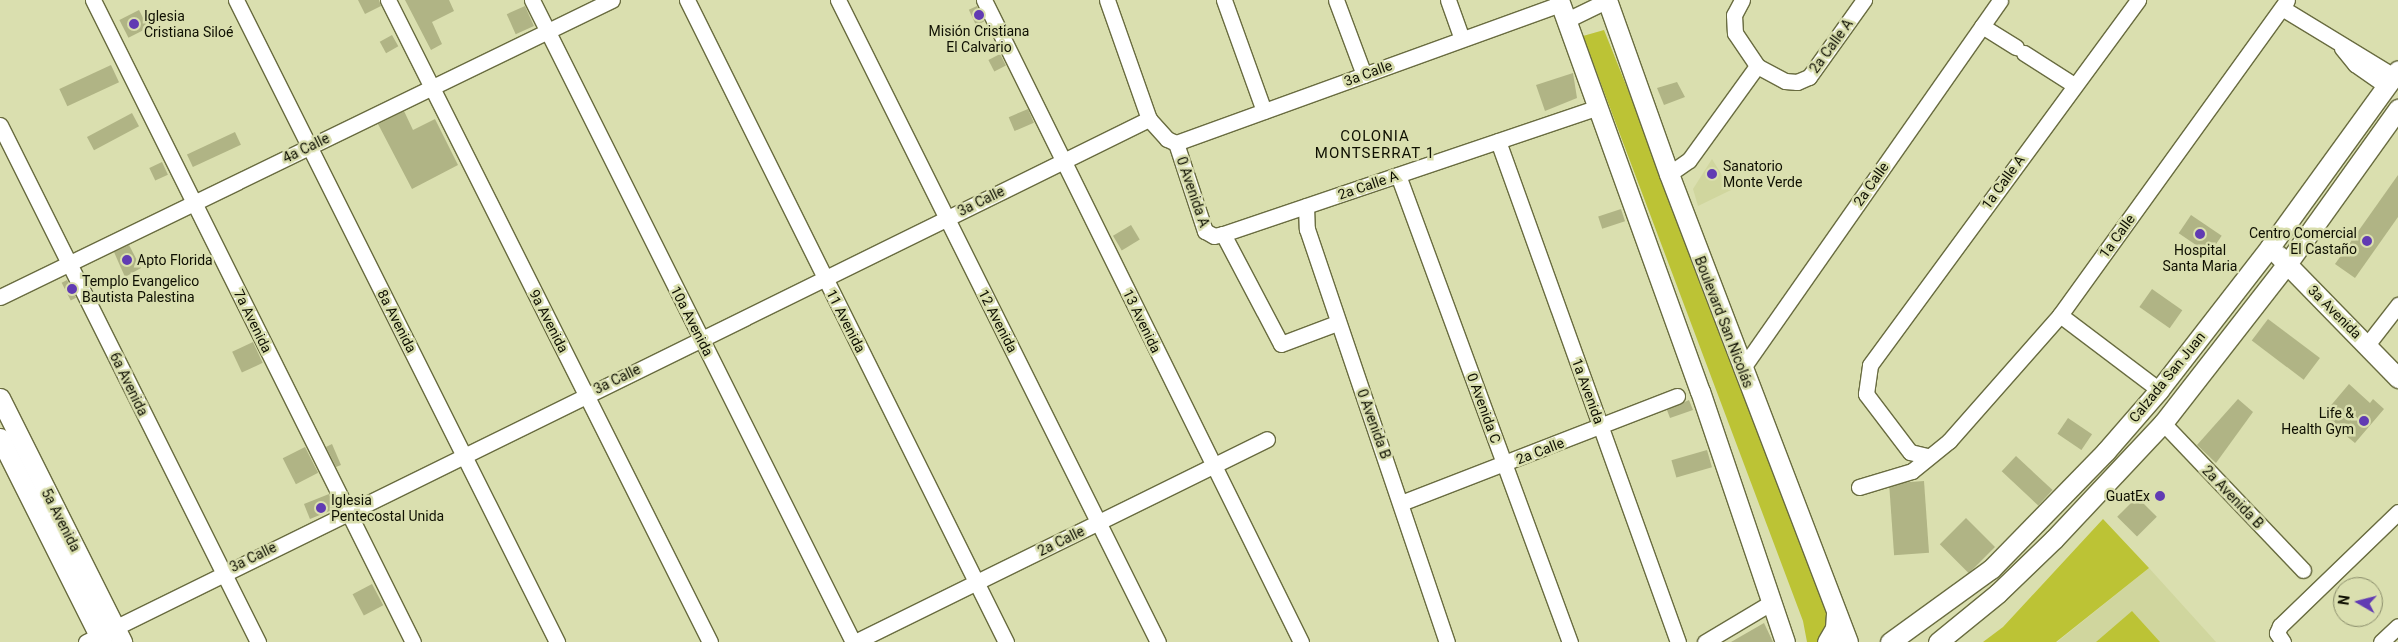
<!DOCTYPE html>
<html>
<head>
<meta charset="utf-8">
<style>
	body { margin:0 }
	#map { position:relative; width:2398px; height:642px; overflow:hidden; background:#dadfaf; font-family:Roboto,sans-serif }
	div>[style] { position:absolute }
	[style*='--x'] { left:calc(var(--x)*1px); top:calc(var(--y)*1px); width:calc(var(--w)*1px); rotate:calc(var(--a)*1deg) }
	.built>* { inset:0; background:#d0d69e }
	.green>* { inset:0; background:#bcc335 }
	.building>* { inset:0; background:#b0b485; transform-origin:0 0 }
	.roads { filter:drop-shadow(1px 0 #696c40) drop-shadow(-1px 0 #696c40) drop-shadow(0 1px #696c40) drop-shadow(0 -1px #696c40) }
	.minor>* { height:15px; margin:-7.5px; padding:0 7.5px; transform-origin:7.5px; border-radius:7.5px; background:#fff }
	.major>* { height:19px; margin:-9.5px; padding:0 9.5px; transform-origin:9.5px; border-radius:9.5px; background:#fff }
	.dots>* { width:14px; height:14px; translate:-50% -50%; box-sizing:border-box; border:2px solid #dadfaf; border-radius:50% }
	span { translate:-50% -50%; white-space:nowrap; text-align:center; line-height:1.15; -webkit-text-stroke:5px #dadfaf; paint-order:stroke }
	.poi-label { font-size:14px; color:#0f1002 }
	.left { translate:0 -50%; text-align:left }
	.right { translate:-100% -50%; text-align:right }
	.street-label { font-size:14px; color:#0f1002 }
	.neighbourhood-label { font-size:15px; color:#0f1002; letter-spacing:1px }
	.north { position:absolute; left:2333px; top:577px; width:50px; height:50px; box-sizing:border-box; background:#dadfaf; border:1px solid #898c6a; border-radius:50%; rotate:278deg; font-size:14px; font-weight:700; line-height:20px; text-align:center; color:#0f1002 }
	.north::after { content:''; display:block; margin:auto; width:18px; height:22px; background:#613bb3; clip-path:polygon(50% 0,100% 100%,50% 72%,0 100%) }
</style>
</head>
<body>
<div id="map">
	<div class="built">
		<div style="clip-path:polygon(1712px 159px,1731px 190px,1698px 206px,1693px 189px)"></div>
		<div style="clip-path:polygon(2149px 568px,2216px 642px,2057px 642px)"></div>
	</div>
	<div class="green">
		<div style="clip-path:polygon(1604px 30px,1849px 642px,1807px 642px,1803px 621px,1583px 36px)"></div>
		<div style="clip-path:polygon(2103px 519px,2149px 568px,2056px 642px,1983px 642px,2003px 627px)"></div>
		<div style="clip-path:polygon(2132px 611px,2160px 642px,2096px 642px)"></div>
	</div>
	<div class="building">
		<div style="clip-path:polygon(358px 0,379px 0,381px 6px,365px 14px)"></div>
		<div style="clip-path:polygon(405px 0,449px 0,454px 11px,432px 22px,442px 44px,431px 50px)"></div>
		<div style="left:525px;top:6px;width:22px;height:20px;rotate:66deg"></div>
		<div style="left:977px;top:6px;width:17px;height:9px;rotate:65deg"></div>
		<div style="left:139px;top:10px;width:20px;height:22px;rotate:63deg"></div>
		<div style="left:392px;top:35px;width:13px;height:14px;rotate:61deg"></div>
		<div style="left:1000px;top:54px;width:13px;height:13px;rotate:63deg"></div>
		<div style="left:111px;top:65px;width:19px;height:57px;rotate:65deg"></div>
		<div style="clip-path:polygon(1573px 73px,1577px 98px,1545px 111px,1536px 85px)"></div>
		<div style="clip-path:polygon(1677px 82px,1685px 97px,1664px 105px,1657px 88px)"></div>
		<div style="left:1028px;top:109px;width:15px;height:21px;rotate:67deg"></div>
		<div style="clip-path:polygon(404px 111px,413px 130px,435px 119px,458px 165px,412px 189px,378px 124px)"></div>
		<div style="left:132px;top:113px;width:15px;height:51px;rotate:62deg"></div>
		<div style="left:235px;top:132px;width:14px;height:53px;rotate:65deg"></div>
		<div style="left:162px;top:162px;width:14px;height:14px;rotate:65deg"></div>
		<div style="clip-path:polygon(2398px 175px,2398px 217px,2355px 278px,2335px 264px)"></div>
		<div style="left:1621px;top:209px;width:13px;height:24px;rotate:72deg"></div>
		<div style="left:2191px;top:215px;width:37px;height:22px;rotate:34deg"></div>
		<div style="left:1131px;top:225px;width:17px;height:21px;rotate:59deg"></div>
		<div style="clip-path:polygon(129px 245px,141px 268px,125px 277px,114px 252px)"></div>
		<div style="left:67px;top:280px;width:20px;height:6px;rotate:63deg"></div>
		<div style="left:2152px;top:289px;width:37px;height:22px;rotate:35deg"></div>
		<div style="left:2268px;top:319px;width:65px;height:27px;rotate:37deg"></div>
		<div style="left:253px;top:342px;width:23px;height:23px;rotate:65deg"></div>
		<div style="clip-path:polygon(2349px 384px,2370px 403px,2373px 399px,2384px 409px,2355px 443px,2322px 416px)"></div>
		<div style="clip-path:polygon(2238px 399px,2253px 412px,2216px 463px,2197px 445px)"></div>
		<div style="clip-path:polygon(1689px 400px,1693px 410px,1670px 418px,1667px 410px)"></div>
		<div style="left:2068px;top:418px;width:29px;height:19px;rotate:34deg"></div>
		<div style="clip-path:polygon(332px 444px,341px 465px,336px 467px,326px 447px)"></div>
		<div style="left:305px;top:447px;width:29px;height:25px;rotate:63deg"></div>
		<div style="left:1707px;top:450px;width:18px;height:37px;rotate:74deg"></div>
		<div style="left:2016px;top:456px;width:50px;height:21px;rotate:43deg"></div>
		<div style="left:1924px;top:481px;width:72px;height:35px;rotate:86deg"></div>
		<div style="left:329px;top:494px;width:16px;height:27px;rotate:68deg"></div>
		<div style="left:2137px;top:497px;width:28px;height:28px;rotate:45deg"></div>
		<div style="left:1966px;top:518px;width:41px;height:37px;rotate:45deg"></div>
		<div style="left:372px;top:584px;width:24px;height:22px;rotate:62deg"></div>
		<div style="clip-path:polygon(1764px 623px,1773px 642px,1731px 642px)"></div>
	</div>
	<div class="roads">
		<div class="minor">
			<div style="--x:93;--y:0;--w:717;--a:63.51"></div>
			<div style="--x:236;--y:0;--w:718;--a:63.43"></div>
			<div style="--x:388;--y:0;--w:718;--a:63.36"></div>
			<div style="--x:532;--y:0;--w:718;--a:63.43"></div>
			<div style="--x:687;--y:0;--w:717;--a:63.58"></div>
			<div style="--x:838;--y:0;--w:717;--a:63.51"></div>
			<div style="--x:984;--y:0;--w:716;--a:63.72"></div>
			<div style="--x:1107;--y:0;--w:126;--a:70.6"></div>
			<div style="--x:1149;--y:119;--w:27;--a:48"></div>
			<div style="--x:1167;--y:139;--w:10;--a:24"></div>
			<div style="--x:1176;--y:143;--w:93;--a:71.8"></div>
			<div style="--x:1205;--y:231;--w:10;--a:29"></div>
			<div style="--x:1214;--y:236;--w:9;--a:-13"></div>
			<div style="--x:1223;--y:234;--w:124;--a:62.2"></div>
			<div style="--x:1281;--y:344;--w:60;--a:-20.6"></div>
			<div style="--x:1224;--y:0;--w:118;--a:70.2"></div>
			<div style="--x:1336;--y:0;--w:80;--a:69.5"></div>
			<div style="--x:1448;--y:0;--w:41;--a:70.3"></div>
			<div style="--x:1742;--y:0;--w:17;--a:118"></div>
			<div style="--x:1734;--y:15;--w:18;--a:87"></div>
			<div style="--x:1735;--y:33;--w:40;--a:56"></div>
			<div style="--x:1757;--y:66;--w:32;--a:28"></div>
			<div style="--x:1785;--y:81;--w:12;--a:5"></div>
			<div style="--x:1797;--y:82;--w:13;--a:-23"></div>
			<div style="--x:1809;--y:77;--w:95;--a:-54.5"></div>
			<div style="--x:2282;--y:8;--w:131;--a:31.3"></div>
			<div style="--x:1567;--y:20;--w:46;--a:-26"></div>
			<div style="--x:1982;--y:26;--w:40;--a:32"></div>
			<div style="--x:2342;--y:48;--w:21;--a:51"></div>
			<div style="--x:2355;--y:64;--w:38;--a:35"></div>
			<div style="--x:2024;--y:53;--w:59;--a:32.6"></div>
			<div style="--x:0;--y:125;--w:578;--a:63.48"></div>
			<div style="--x:1498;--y:141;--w:532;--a:70.24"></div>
			<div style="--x:1176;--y:143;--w:408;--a:-19.9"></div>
			<div style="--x:1669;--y:174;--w:24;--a:-35"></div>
			<div style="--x:1689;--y:160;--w:116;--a:-54.1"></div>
			<div style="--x:1398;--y:175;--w:498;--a:69.8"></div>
			<div style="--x:1306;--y:206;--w:23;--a:88"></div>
			<div style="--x:1307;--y:229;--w:436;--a:71.3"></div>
			<div style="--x:1223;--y:234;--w:396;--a:-18.7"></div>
			<div style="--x:0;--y:297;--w:680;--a:-25.89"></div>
			<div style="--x:2060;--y:315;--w:124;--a:37.1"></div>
			<div style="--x:2367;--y:345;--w:51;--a:-52.2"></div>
			<div style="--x:1742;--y:369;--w:450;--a:-55"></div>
			<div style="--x:2163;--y:423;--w:203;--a:46.4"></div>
			<div style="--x:1927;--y:456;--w:17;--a:-167"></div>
			<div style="--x:1910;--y:452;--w:73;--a:-127.2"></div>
			<div style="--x:1866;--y:394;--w:29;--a:-82"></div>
			<div style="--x:1870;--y:365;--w:453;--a:-53.7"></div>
			<div style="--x:1859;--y:487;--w:55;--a:-16.8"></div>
			<div style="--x:1912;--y:471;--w:48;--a:-39"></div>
			<div style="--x:1949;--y:441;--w:168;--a:-48.6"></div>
			<div style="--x:2060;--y:315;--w:388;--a:-54.2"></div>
			<div style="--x:1401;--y:503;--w:296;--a:-21.2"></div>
			<div style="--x:86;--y:642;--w:1185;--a:-26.2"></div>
			<div style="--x:855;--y:642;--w:459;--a:-26.2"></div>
			<div style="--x:1705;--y:642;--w:78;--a:-30.8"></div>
			<div style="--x:2283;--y:642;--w:11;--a:-124"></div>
			<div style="--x:2277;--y:633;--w:8;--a:-67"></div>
			<div style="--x:2280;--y:626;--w:164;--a:-44"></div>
			<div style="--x:2381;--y:642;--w:23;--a:-43"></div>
		</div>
		<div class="major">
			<div style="--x:1559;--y:0;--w:416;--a:70.2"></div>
			<div style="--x:1700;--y:391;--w:265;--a:71.3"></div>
			<div style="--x:1607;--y:0;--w:185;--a:70.4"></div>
			<div style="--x:1669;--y:174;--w:501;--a:69.07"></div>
			<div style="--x:2278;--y:255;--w:172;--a:45.7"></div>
			<div style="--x:0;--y:398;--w:273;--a:63.4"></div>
			<div style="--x:0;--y:438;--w:228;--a:63.4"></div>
			<div style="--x:1827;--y:642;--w:16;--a:-60"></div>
			<div style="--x:1835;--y:628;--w:15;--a:-86"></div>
			<div style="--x:1890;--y:642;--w:125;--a:-35.9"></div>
			<div style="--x:1991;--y:569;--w:165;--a:-45.7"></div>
			<div style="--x:2106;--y:451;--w:81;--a:-49"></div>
			<div style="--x:2159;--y:390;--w:181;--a:-52.2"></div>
			<div style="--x:2270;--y:247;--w:218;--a:-54.1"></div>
			<div style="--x:1938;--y:642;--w:77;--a:-39.2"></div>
			<div style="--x:1998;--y:593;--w:78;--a:-44"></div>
			<div style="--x:2054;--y:539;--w:159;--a:-46.8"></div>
			<div style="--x:2163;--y:423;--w:202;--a:-52.1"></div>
			<div style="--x:2287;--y:264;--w:191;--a:-54.4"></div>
		</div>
	</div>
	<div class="dots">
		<div style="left:979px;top:15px;background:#613bb3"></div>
		<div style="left:134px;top:24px;background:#613bb3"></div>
		<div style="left:1712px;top:174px;background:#613bb3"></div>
		<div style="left:2200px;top:234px;background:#613bb3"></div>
		<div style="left:2367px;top:241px;background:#613bb3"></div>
		<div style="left:127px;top:260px;background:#613bb3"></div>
		<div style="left:72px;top:289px;background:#613bb3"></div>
		<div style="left:2364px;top:421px;background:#613bb3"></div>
		<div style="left:2160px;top:496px;background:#613bb3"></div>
		<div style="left:321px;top:508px;background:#613bb3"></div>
	</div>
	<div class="poi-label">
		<span class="left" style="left:144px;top:24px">Iglesia<br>Cristiana Siloé</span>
		<span style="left:979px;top:39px">Misión Cristiana<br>El Calvario</span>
		<span class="left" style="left:1723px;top:174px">Sanatorio<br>Monte Verde</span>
		<span class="right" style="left:2357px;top:241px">Centro Comercial<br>El Castaño</span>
		<span style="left:2200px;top:258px">Hospital<br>Santa Maria</span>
		<span class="left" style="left:137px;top:260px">Apto Florida</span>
		<span class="left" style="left:82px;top:289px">Templo Evangelico<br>Bautista Palestina</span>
		<span class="right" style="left:2354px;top:421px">Life &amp;<br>Health Gym</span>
		<span class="right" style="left:2150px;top:496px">GuatEx</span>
		<span class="left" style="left:331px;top:508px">Iglesia<br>Pentecostal Unida</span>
	</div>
	<div class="street-label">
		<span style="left:1831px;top:46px;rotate:-54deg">2a Calle A</span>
		<span style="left:1368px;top:73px;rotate:-20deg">3a Calle</span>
		<span style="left:306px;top:148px;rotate:-26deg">4a Calle</span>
		<span style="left:2003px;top:182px;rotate:-54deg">1a Calle A</span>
		<span style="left:1871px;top:184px;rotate:-55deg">2a Calle</span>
		<span style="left:1368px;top:185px;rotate:-19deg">2a Calle A</span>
		<span style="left:1193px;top:192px;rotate:71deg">0 Avenida A</span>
		<span style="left:981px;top:201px;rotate:-26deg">3a Calle</span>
		<span style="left:2117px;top:236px;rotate:-54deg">1a Calle</span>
		<span style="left:2335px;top:312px;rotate:45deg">3a Avenida</span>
		<span style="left:253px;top:321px;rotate:64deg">7a Avenida</span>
		<span style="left:397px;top:321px;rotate:63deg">8a Avenida</span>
		<span style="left:549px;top:321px;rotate:63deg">9a Avenida</span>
		<span style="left:692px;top:321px;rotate:63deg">10a Avenida</span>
		<span style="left:846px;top:321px;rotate:63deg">11 Avenida</span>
		<span style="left:998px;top:321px;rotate:63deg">12 Avenida</span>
		<span style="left:1142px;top:321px;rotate:64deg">13 Avenida</span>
		<span style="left:1724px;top:322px;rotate:69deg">Boulevard San Nicolás</span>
		<span style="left:2167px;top:377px;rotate:-51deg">Calzada San Juan</span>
		<span style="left:617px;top:379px;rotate:-26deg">3a Calle</span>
		<span style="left:129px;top:384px;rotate:64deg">6a Avenida</span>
		<span style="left:1588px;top:391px;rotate:70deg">1a Avenida</span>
		<span style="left:1484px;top:408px;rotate:70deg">0 Avenida C</span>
		<span style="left:1374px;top:424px;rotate:70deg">0 Avenida B</span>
		<span style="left:1540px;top:451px;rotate:-21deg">2a Calle</span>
		<span style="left:2233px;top:497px;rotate:46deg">2a Avenida B</span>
		<span style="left:61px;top:520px;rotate:63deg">5a Avenida</span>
		<span style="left:1061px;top:541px;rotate:-26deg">2a Calle</span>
		<span style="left:253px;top:557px;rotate:-26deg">3a Calle</span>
	</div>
	<div class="neighbourhood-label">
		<span style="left:1375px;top:145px">COLONIA<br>MONTSERRAT 1</span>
	</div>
	<div class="north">N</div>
</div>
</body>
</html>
